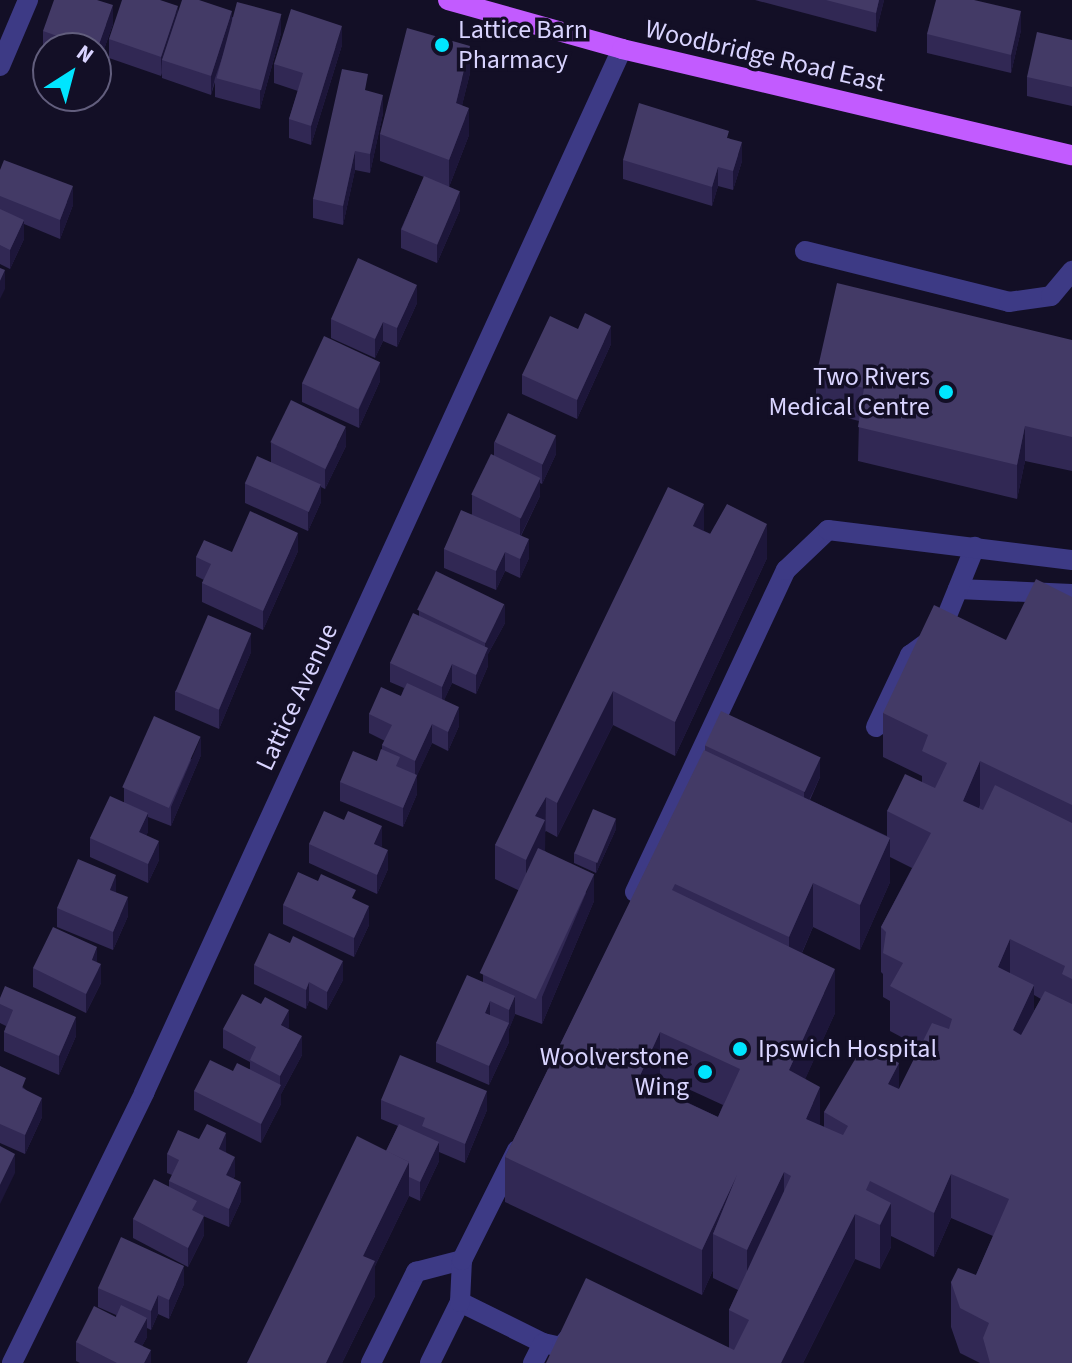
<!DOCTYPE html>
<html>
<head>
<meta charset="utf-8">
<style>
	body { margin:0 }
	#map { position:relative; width:1072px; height:1363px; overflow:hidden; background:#130f26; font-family:"Source Sans 3",sans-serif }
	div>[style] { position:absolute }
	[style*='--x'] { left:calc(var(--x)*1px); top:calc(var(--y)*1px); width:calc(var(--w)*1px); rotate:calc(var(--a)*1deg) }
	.minor>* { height:20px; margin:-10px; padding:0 10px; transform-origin:10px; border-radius:10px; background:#3d3a85 }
	.major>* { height:20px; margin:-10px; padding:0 10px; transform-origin:10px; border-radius:10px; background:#c25bff }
	.wall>* { inset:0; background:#312854 }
	.shaded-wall>* { inset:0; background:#1d163a }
	.building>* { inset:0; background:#433a66; transform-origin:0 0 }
	.dots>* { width:22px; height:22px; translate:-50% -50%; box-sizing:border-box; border:4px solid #130f26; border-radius:50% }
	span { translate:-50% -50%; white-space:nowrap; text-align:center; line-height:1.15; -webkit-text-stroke:7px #130f26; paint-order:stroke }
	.poi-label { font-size:26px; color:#d9d4ff }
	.left { translate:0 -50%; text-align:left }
	.right { translate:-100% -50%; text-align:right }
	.street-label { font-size:26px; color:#d9d4ff }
	.north { position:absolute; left:32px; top:32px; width:80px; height:80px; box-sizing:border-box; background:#130f26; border:2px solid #625e7d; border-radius:50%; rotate:36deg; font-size:22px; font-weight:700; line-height:32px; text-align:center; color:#d9d4ff }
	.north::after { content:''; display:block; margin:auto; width:28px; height:36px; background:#00e5ff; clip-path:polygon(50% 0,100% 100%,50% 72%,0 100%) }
</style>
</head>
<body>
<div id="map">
	<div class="minor">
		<div style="--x:0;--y:66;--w:72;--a:-67"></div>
		<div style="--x:805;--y:251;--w:210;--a:14"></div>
		<div style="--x:1009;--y:302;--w:42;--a:-8.1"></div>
		<div style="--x:1051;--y:296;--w:33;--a:-50"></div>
		<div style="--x:958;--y:589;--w:114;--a:2.5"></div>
		<div style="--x:876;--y:727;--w:80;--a:-64.7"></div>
		<div style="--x:910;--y:655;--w:37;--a:-36"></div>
		<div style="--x:940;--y:633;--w:93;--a:-67.9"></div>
		<div style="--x:635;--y:892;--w:356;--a:-64.9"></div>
		<div style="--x:786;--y:570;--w:58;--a:-43.6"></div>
		<div style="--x:828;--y:530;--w:246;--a:7"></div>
		<div style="--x:460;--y:1302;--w:93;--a:26.3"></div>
		<div style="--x:543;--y:1343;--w:18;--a:13"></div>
		<div style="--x:561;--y:1347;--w:20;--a:-49"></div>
		<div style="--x:12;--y:1363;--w:301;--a:-63.9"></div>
		<div style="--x:144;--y:1093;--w:1148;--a:-65.4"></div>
		<div style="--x:371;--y:1363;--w:102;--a:-63.7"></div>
		<div style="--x:416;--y:1272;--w:48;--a:-14.6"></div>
		<div style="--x:430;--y:1363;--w:68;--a:-63.8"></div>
		<div style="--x:460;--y:1302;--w:42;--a:-87.3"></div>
		<div style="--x:462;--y:1260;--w:123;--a:-63.4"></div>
		<div style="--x:533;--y:1363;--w:22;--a:-63"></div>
	</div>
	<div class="major">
		<div style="--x:448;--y:0;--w:181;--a:15.7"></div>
		<div style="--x:622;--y:49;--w:462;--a:13.3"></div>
	</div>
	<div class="wall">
		<div style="clip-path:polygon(755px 0,884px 0,876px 32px)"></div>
		<div style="clip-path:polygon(178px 12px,232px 17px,281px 33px,260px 109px,215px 97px,215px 82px,211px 95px,162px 78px,162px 73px,161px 76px,109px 58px,109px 39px)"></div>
		<div style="clip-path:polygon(113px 24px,97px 69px,96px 68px,96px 48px,48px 48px,48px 51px,43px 50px,43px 31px)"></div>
		<div style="clip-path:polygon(1021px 30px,1011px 73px,927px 53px,927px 34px)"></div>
		<div style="clip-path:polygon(1072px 40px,1072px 106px,1027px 96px,1027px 77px)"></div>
		<div style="clip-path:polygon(342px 45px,311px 145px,289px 138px,289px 119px,298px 91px,274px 83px,274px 64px)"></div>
		<div style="clip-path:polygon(470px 73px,462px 105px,469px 135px,449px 187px,460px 210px,437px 263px,401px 248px,401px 229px,424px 177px,380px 161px,380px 134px)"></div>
		<div style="clip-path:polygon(368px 91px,383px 113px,370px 173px,355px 170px,343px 225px,313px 218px,313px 199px)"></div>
		<div style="clip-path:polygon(729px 138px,742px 161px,733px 190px,718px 186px,712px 206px,623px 179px,623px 160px)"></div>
		<div style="clip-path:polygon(0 170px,73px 205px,60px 239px,24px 224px,24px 239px,10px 269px,0 264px)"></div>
		<div style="clip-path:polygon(417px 303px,397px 347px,383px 341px,375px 358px,331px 338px,331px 319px)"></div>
		<div style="clip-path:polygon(578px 329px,611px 344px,577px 419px,522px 394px,522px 375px)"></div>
		<div style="clip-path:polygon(1072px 340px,1072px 471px,1025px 461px,1017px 499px,858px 461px,859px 421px,816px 410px,816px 376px)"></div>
		<div style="clip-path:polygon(380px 381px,359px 428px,302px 402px,302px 383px)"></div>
		<div style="clip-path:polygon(494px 442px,556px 454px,542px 484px,540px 483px,540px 496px,521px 536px,529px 558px,520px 578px,505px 571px,496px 590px,444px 568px,444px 549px,472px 514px,472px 495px,494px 456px)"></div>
		<div style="clip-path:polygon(271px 443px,346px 446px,325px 489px,321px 487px,321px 502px,308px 531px,245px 503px,245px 484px,271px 462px)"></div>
		<div style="clip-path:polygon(704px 531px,767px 558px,675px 756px,613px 725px,557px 837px,546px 831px,545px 832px,545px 851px,594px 901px,542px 1024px,515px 1014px,509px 1029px,509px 1042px,489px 1085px,436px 1062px,436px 1043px,483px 983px,483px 975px,520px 891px,495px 879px,495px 845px)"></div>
		<div style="clip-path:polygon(298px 551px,263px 630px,202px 602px,202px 583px,204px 580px,196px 576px,196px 557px,232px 552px)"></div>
		<div style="clip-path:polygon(evenodd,1072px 597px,1072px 1363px,980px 1363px,960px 1353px,951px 1327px,951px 1282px,976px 1275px,993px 1236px,951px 1218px,934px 1257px,891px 1236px,891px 1247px,880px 1269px,855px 1259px,803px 1363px,546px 1363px,729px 1348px,729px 1310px,738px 1290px,713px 1278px,713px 1270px,702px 1295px,505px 1202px,505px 1157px,705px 750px,705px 745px,820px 777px,810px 800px,887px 836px,887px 811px,922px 782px,922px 776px,883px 757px,883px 713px,1006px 640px,1072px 597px,890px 857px,912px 868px,881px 927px,881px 972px,883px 974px,883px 997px,890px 1001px,890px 1031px,920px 1047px,899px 1089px,899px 1063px,824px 1112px,824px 1127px,820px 1125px,805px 1079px,835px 1013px,802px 953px,813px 927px,860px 950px,890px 882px,890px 857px,1072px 597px,1034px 995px,1041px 999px,1034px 1011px,1034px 995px,1072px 597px,660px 1076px,723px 1105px,718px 1117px,655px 1087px,660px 1076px)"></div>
		<div style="clip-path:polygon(419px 610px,505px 623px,488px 654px,488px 666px,476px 694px,452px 683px,444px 700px,459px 726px,448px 751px,432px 743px,417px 775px,417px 794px,403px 827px,340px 801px,340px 782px,377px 761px,382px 750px,382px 745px,385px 741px,369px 733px,369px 714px,401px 696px,404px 688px,390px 682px,390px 663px,419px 616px)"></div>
		<div style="clip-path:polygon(251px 652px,219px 729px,175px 710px,175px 691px)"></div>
		<div style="clip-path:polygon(201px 755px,171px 826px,148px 817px,148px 832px,146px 835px,159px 860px,148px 883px,90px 857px,90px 838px,124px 802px,124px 788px)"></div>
		<div style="clip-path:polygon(616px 829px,596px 873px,574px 863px,574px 853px)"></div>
		<div style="clip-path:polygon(309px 844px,382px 845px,381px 847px,388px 869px,377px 894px,309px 863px)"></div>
		<div style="clip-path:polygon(356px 900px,369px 925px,354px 957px,283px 924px,283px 905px)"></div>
		<div style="clip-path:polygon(57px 908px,128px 916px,113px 950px,57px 927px)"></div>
		<div style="clip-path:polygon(97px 962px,101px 983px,86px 1013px,33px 987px,33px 968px)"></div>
		<div style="clip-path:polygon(254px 965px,343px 980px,327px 1010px,309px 1001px,306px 1009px,254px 984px)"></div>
		<div style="clip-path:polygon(0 998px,76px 1036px,59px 1075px,4px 1051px,4px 1032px,6px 1026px,0 1023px)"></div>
		<div style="clip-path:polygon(223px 1029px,289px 1029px,302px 1055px,281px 1094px,281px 1104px,261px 1143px,194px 1110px,194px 1091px,233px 1071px,250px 1069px,250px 1062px,223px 1048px)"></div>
		<div style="clip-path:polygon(0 1066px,26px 1090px,42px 1117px,25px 1154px,0 1143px)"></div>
		<div style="clip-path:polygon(381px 1100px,487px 1110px,465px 1163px,439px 1152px,439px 1161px,420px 1201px,409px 1196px,375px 1266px,375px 1296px,342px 1363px,247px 1363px,386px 1151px,398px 1126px,381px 1119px)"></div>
		<div style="clip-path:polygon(226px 1152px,235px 1176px,233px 1179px,241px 1201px,229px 1227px,203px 1216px,204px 1235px,188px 1267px,133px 1238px,133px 1219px,169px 1187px,169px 1181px,172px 1175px,167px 1173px,167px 1154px)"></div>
		<div style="clip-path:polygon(184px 1284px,169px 1319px,158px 1314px,151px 1330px,147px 1328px,147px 1337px,142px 1346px,151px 1363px,80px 1363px,76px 1361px,76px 1342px,116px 1317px,116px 1315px,98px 1307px,98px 1288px)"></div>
	</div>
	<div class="shaded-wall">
		<div style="clip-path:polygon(879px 0,884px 0,876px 32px,876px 13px)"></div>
		<div style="clip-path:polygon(113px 5px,113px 24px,97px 69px,97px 50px)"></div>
		<div style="clip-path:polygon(178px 6px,178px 25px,162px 60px,161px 76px,161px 57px)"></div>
		<div style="clip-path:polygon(232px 11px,232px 30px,215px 78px,211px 95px,211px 76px)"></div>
		<div style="clip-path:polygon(1021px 11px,1021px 30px,1011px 73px,1011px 55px)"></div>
		<div style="clip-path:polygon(281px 14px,281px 33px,260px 109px,260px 91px)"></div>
		<div style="clip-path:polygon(342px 26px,342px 45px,311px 145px,311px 126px)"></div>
		<div style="clip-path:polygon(470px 46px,470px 73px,456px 130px,456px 103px)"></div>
		<div style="clip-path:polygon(383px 95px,383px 113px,370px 173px,370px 154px)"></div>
		<div style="clip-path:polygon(469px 108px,469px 135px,449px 187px,449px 160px)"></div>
		<div style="clip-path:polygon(742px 142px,742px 161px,733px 190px,733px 171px)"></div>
		<div style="clip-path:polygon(355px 151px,355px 170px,343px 225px,343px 206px)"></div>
		<div style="clip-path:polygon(718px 167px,718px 186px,712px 206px,712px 187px)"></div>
		<div style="clip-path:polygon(73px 186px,73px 205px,60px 239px,60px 220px)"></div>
		<div style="clip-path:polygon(460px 191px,460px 210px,437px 263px,437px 244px)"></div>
		<div style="clip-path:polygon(24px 220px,24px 239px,10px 269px,10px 250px)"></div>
		<div style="clip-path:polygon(5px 270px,5px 289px,0 299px,0 281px)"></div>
		<div style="clip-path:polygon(417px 285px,417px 303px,397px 347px,397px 328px)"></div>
		<div style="clip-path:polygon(383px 322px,383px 341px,375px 358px,375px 339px)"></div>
		<div style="clip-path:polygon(611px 326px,611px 344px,577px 419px,577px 400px)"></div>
		<div style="clip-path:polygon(380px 362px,380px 381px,359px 428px,359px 409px)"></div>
		<div style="clip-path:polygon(1025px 426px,1025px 461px,1017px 499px,1017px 465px)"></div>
		<div style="clip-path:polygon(346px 427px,346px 446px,325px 489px,325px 470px)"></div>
		<div style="clip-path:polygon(556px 435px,556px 454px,542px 484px,542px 465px)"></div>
		<div style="clip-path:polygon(540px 478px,540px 496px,520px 537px,520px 518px)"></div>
		<div style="clip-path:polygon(321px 484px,321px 502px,308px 531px,308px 512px)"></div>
		<div style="clip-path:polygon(704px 504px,704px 538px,693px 526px)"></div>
		<div style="clip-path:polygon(767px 524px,767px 558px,675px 756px,675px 722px)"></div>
		<div style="clip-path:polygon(298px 533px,298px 551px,263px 630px,263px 611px)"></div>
		<div style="clip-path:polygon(529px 539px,529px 558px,520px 578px,520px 559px)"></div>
		<div style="clip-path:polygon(505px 552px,505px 571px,496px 590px,496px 571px)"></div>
		<div style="clip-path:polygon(505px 604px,505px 623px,488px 654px,488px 666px,476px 694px,476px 675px,485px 655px,485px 641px)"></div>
		<div style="clip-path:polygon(251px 633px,251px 652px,219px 729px,219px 710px)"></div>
		<div style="clip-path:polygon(452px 664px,452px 683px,442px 705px,442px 687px)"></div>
		<div style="clip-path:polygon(613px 691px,613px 725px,557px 837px,557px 803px)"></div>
		<div style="clip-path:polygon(459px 707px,459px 726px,448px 751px,448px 732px)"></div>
		<div style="clip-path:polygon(432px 724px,432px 743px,415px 780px,415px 761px)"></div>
		<div style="clip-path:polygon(201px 737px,201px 755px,171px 826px,171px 807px)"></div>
		<div style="clip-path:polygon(820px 758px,820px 777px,804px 811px,804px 792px)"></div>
		<div style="clip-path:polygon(980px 761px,980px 805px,963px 846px,963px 801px)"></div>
		<div style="clip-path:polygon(417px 775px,417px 794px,403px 827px,403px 808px)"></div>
		<div style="clip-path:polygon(546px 797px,545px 854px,526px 894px,526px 860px,535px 816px)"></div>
		<div style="clip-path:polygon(148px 813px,148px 832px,139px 851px,139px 832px)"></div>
		<div style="clip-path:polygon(616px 819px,616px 829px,596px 873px,596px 863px)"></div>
		<div style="clip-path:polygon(382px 826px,382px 845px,374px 862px,374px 844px)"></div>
		<div style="clip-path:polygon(890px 838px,890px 882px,860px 950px,860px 905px)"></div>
		<div style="clip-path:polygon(159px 841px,159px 860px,148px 883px,148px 864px)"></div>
		<div style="clip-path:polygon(388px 850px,388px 869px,377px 894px,377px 875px)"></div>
		<div style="clip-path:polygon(594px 874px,594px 901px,542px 1024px,542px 997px)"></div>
		<div style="clip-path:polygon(116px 875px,116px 894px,110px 890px)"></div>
		<div style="clip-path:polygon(813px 883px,813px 927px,789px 982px,789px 937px)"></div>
		<div style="clip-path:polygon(128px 897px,128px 916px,113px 950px,113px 932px)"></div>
		<div style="clip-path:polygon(369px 906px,369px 925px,354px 957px,354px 938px)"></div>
		<div style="clip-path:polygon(1010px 939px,1010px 983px,998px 967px)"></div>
		<div style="clip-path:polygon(97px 947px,97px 966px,92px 960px)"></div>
		<div style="clip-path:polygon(343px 961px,343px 980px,327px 1010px,327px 992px)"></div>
		<div style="clip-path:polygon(101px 964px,101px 983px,86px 1013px,86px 994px)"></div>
		<div style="clip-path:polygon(835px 969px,835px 1013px,789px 1115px,789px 1070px)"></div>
		<div style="clip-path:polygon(309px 982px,309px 1001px,306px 1009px,306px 990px)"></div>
		<div style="clip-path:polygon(1034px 985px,1034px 1030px,1013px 1074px,1013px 1030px)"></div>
		<div style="clip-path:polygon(515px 996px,515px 1015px,509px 1029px,509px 1010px)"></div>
		<div style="clip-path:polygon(490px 1001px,490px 1020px,485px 1013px)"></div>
		<div style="clip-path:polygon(289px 1010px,289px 1029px,281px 1025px)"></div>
		<div style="clip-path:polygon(76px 1017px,76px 1036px,59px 1075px,59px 1056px)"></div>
		<div style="clip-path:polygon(509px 1023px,509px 1042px,489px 1085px,489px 1066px)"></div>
		<div style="clip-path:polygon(660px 1032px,660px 1076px,638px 1124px,638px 1080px)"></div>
		<div style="clip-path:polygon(302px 1036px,302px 1055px,281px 1094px,281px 1104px,261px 1143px,261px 1124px,280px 1086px,280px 1076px)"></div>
		<div style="clip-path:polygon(899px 1063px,899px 1107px,888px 1084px)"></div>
		<div style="clip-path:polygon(820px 1087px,820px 1131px,806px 1119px)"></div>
		<div style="clip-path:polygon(487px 1091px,487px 1110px,465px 1163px,465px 1144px)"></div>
		<div style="clip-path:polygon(42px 1098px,42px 1117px,25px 1154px,25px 1135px)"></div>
		<div style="clip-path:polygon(226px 1133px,226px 1152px,219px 1168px,219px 1149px)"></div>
		<div style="clip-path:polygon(439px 1142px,439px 1161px,420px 1201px,420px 1182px)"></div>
		<div style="clip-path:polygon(15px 1154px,15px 1173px,0 1204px,0 1185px)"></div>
		<div style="clip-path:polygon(235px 1157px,235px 1176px,226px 1194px,226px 1175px)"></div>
		<div style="clip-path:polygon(409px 1162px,409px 1196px,375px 1266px,375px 1296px,342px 1363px,326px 1363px,363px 1256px)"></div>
		<div style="clip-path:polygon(784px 1172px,784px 1216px,747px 1295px,747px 1250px)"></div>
		<div style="clip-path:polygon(951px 1174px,951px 1218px,934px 1257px,934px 1213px)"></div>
		<div style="clip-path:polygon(737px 1175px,713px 1234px,713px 1270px,702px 1295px,702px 1250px)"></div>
		<div style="clip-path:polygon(241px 1182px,241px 1201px,229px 1227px,229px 1209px)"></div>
		<div style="clip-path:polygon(891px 1203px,891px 1247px,880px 1269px,880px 1225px)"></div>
		<div style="clip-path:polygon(855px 1214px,855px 1259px,803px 1363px,781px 1363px)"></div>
		<div style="clip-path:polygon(204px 1216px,204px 1235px,188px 1267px,188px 1248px)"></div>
		<div style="clip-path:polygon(184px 1266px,184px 1284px,169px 1319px,169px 1300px)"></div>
		<div style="clip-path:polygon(158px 1295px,158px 1314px,151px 1330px,151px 1311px)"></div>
		<div style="clip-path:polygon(147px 1318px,147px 1337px,134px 1361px,134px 1342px)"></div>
		<div style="clip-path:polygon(151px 1350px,151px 1363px,144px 1363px)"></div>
	</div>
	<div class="building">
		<div style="clip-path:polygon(54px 0,97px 0,113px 5px,97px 50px,96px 48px,92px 48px,43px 31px)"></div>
		<div style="clip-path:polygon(122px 0,160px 0,178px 6px,161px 57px,109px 39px)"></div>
		<div style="clip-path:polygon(182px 0,199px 0,232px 11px,211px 76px,162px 60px)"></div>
		<div style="clip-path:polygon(826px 0,879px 0,876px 13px)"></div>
		<div style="clip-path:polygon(936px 0,974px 0,1021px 11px,1011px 55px,927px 34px)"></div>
		<div style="left:237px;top:2px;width:46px;height:79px;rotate:15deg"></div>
		<div style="clip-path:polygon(291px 9px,342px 26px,311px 126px,289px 119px,303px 73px,274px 64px)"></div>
		<div style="clip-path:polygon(407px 28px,470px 46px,456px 103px,469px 108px,449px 160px,380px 134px)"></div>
		<div style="clip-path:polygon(1037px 32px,1072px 40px,1072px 87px,1027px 77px)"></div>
		<div style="clip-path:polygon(342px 69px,368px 74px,365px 90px,383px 95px,370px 154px,355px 151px,343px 206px,313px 199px)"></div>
		<div style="clip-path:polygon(639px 103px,729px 131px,727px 138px,742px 142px,733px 171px,718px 167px,712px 187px,623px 160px)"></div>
		<div style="clip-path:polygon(4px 160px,73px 186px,60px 220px,0 196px,0 170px)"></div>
		<div style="left:424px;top:176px;width:39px;height:58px;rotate:23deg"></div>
		<div style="clip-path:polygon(0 209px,24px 220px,10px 250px,0 245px)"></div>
		<div style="clip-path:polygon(358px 258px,417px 285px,397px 328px,383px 322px,375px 339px,331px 319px)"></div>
		<div style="clip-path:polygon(0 268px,5px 270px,0 281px)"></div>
		<div style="clip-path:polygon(837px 283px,1072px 340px,1072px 437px,1025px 426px,1017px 465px,858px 427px,864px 388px,816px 376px)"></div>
		<div style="clip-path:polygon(585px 313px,611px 326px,577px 400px,522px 375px,550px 316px,578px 329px)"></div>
		<div style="left:324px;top:336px;width:62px;height:52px;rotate:25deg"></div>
		<div style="left:291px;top:400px;width:61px;height:47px;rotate:26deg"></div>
		<div style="left:508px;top:413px;width:53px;height:32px;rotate:25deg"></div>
		<div style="left:491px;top:454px;width:55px;height:45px;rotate:26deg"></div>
		<div style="left:257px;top:456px;width:70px;height:30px;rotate:24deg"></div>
		<div style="clip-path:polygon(668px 487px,704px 504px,693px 526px,710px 534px,727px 504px,767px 524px,675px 722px,613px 691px,557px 803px,546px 797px,535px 816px,545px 820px,526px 860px,495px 845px)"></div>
		<div style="clip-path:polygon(461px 510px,529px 539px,520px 559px,505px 552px,496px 571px,444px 549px)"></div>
		<div style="clip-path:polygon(250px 511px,298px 533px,263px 611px,202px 583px,211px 564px,196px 557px,204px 540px,232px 552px)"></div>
		<div style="left:436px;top:571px;width:76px;height:43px;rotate:26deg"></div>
		<div style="clip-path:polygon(evenodd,1036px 579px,1072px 597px,1072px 805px,980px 761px,963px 801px,983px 810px,995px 785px,1072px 823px,1072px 979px,1062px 974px,1065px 966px,1010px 939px,998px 967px,1034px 985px,1013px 1030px,1021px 1035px,1045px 991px,1072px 1004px,1072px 1363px,990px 1363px,983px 1338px,989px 1323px,960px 1308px,951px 1282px,958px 1268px,976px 1275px,1009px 1199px,951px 1174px,934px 1213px,870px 1181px,866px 1190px,891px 1203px,880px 1225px,855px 1214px,781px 1363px,546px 1363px,586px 1278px,734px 1350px,749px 1320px,729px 1310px,791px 1176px,784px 1172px,747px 1250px,713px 1234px,737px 1175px,702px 1250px,505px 1157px,704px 750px,890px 838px,860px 905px,813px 883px,789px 937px,675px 884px,672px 890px,835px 969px,789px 1070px,820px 1087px,806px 1119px,843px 1135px,848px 1126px,824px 1112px,864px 1044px,899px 1063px,888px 1084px,899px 1089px,932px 1023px,949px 1029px,952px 1019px,890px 986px,903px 963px,883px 953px,886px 932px,881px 927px,931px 833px,887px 811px,905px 774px,935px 788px,947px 763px,922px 751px,928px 735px,883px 713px,934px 605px,1006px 640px,1036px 579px,660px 1032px,740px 1069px,718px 1117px,638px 1080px,660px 1032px)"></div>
		<div style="clip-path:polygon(413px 613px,488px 648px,476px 675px,452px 664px,442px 687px,390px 663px)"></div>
		<div style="left:208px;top:615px;width:47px;height:83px;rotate:23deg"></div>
		<div style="clip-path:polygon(407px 683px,459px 707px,448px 732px,432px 724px,415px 761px,382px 745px,392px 725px,369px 714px,381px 687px,401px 696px)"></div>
		<div style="left:721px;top:711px;width:110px;height:38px;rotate:25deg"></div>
		<div style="left:154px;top:716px;width:51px;height:78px;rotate:24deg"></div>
		<div style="clip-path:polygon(381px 749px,400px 757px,396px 766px,417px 775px,403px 808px,340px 782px,353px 751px,377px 761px)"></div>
		<div style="clip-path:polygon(110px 796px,148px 813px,139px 832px,159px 841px,148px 864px,90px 838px)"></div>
		<div style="left:593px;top:809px;width:25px;height:48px;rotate:23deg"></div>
		<div style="clip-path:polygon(324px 811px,344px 820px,348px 811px,382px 826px,374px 844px,388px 850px,377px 875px,309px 844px)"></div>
		<div style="left:538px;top:848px;width:62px;height:138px;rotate:25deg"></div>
		<div style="clip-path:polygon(78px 859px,116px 875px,110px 890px,128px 897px,113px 932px,57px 908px)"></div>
		<div style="clip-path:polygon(298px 872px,318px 881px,321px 874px,356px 890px,352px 898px,369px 906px,354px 938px,283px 905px)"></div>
		<div style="clip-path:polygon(53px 927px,97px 947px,92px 960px,101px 964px,86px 994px,33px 968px)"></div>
		<div style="clip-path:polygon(269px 933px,290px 943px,293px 936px,343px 961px,327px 992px,309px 982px,306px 990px,254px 965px)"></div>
		<div style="clip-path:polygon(467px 975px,515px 996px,509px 1010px,490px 1001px,485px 1013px,509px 1023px,489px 1066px,436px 1043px)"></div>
		<div style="clip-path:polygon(5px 986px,76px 1017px,59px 1056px,4px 1032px,13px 1010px,0 1004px,0 998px)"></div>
		<div style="clip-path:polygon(242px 994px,261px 1004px,265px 997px,289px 1010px,281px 1025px,302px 1036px,280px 1076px,250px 1060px,256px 1047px,223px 1029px)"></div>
		<div style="clip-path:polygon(400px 1055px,487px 1091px,465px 1144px,422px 1126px,425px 1118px,381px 1100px)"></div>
		<div style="clip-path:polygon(210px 1060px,233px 1071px,237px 1063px,281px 1085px,261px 1124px,194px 1091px)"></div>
		<div style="clip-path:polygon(0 1066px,26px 1078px,22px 1088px,42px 1098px,25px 1135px,0 1124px)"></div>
		<div style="clip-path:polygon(207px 1124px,226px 1133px,219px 1149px,235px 1157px,226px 1175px,241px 1182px,229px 1209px,169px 1181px,179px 1160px,167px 1154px,178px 1130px,199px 1139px)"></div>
		<div style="clip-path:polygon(399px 1124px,439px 1142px,420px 1182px,409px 1177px,409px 1162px,386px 1151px)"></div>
		<div style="clip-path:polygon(357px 1136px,409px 1162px,363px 1256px,375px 1261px,326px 1363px,247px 1363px)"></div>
		<div style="clip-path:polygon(0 1146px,15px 1154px,0 1185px)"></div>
		<div style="clip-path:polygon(154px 1179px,197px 1201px,192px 1210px,204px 1216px,188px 1248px,133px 1219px)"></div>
		<div style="clip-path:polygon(121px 1237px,184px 1266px,169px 1300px,158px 1295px,151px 1311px,98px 1288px)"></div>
		<div style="clip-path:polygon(121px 1305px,147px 1318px,134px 1342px,151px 1350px,144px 1363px,117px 1363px,76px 1342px,94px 1306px,116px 1317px)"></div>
	</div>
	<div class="dots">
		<div style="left:442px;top:45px;background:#00e5ff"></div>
		<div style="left:946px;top:392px;background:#00e5ff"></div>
		<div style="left:740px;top:1049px;background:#00e5ff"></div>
		<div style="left:705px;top:1072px;background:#00e5ff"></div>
	</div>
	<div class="poi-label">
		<span class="left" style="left:458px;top:45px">Lattice Barn<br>Pharmacy</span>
		<span class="right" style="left:930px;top:392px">Two Rivers<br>Medical Centre</span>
		<span class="left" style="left:758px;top:1049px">Ipswich Hospital</span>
		<span class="right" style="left:689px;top:1072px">Woolverstone<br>Wing</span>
	</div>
	<div class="street-label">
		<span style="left:765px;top:56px;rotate:13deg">Woodbridge Road East</span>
		<span style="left:297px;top:697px;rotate:-65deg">Lattice Avenue</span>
	</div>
	<div class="north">N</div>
</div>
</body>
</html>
